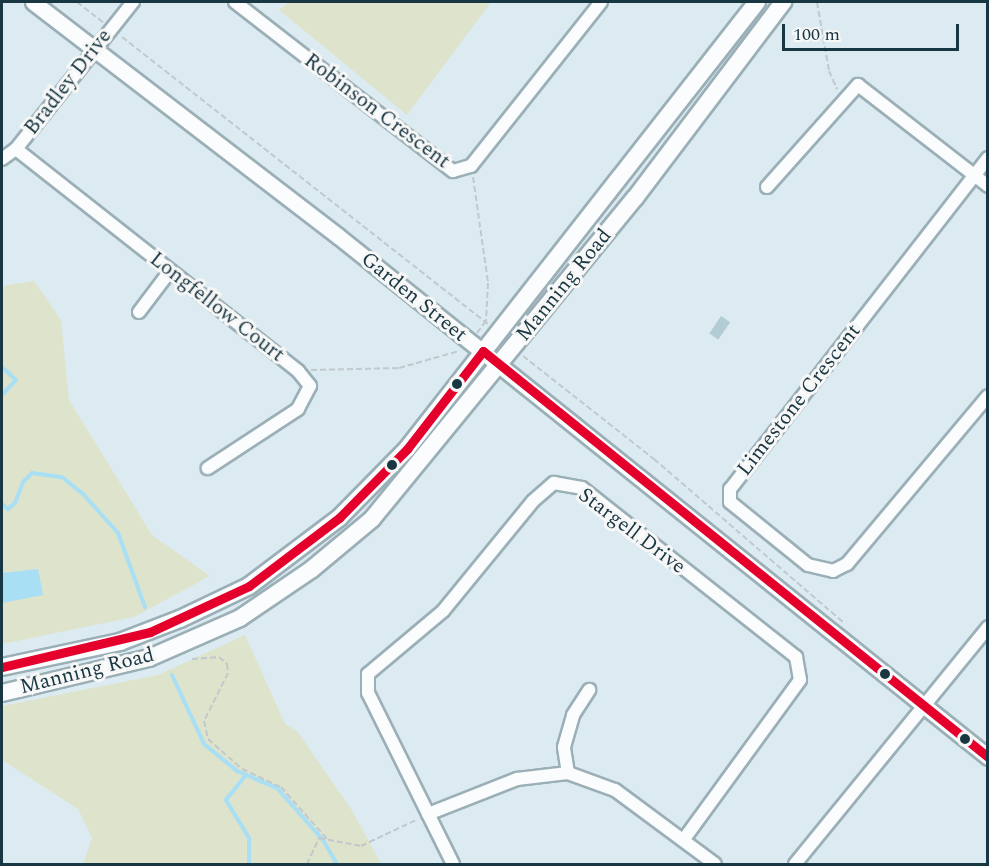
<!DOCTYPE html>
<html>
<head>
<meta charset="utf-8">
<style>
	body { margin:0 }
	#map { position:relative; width:989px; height:866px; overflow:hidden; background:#dcebf1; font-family:Spectral,serif }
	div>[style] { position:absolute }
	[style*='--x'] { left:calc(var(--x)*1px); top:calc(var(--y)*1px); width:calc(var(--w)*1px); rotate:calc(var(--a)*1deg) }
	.green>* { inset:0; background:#dee3cc }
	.water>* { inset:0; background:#a8dff5 }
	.stream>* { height:4px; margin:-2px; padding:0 2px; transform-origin:2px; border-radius:2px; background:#a8dff5 }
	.building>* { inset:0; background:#b2cbd5; transform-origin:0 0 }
	.path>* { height:2px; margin-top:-1px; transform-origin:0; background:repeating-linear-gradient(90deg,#c0c9cd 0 6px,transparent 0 9px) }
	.roads { filter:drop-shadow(2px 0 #9bafb7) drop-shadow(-2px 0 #9bafb7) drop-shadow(0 2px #9bafb7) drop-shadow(0 -2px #9bafb7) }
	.minor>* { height:12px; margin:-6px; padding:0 6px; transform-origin:6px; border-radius:6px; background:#fafcfd }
	.tertiary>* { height:15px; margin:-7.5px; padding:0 7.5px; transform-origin:7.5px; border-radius:7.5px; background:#fafcfd }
	.secondary>* { height:16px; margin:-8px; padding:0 8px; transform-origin:8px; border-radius:8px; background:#fafcfd }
	.bus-1>* { height:9px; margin:-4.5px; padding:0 4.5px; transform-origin:4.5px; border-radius:4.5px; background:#e4002b }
	.dots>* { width:16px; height:16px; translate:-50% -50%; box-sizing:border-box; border:3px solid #f7f7f7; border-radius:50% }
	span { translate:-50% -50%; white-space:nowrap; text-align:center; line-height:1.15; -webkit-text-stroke:6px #f7f7f7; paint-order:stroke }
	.street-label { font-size:21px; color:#193742 }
	.frame { position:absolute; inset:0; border:3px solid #193742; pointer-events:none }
	.scale { position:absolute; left:782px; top:24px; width:177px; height:27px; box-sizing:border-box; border:3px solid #193742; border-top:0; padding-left:8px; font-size:18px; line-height:21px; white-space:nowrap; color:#193742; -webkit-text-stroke:4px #f7f7f7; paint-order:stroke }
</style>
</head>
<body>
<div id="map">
	<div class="green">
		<div style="clip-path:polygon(289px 2px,491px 2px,407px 115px,279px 10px)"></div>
		<div style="clip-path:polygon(34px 281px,61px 320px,69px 400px,152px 535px,210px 576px,134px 617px,2px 644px,2px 286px)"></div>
		<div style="clip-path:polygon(245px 635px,285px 724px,297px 731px,353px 812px,381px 864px,83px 864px,92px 838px,78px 809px,2px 760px,2px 706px,158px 675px)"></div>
	</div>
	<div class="water">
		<div style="clip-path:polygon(38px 569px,43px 595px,2px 603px,2px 573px)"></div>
	</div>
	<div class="stream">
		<div style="--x:2;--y:367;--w:19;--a:43"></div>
		<div style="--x:16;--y:380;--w:21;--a:133"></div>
		<div style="--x:2;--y:504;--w:8;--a:40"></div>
		<div style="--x:8;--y:509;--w:9;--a:-41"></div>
		<div style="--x:15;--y:503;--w:22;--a:-69"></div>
		<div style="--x:23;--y:482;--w:13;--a:-45"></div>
		<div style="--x:32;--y:473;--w:30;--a:8"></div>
		<div style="--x:62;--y:477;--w:28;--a:39"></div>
		<div style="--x:84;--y:495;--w:51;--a:48.2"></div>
		<div style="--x:118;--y:533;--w:79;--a:70"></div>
		<div style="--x:172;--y:675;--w:76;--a:65.1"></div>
		<div style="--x:204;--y:744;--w:43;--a:39.3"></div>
		<div style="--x:237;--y:771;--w:43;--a:23"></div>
		<div style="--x:277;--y:788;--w:69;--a:48.5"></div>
		<div style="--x:323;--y:840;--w:28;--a:60"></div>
		<div style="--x:246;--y:775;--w:32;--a:129"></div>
		<div style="--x:226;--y:800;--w:44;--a:58.8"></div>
		<div style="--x:249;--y:838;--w:26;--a:90"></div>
	</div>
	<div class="building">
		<div style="left:721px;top:316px;width:11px;height:21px;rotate:34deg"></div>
	</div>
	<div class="path">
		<div style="--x:77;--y:2;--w:33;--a:38"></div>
		<div style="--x:817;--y:2;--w:70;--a:80.1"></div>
		<div style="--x:829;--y:71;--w:20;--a:66"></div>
		<div style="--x:122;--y:37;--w:465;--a:38.1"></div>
		<div style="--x:473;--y:177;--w:107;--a:81.9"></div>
		<div style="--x:488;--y:283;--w:38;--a:93"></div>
		<div style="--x:486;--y:321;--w:15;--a:127"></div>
		<div style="--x:523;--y:356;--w:167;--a:38.2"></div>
		<div style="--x:654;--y:459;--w:250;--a:40.8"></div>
		<div style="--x:311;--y:370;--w:88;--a:-1.3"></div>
		<div style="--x:399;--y:368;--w:62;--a:-15.8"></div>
		<div style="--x:192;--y:659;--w:27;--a:-4"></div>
		<div style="--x:219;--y:657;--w:11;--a:41"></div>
		<div style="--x:227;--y:664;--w:9;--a:84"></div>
		<div style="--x:228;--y:673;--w:54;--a:116.6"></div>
		<div style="--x:204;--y:721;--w:18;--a:77"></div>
		<div style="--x:208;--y:739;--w:45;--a:41.4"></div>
		<div style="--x:242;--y:769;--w:43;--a:24.8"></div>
		<div style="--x:281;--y:787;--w:71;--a:48.4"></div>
		<div style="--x:307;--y:864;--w:29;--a:-65"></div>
		<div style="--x:319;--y:838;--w:43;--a:10.8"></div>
		<div style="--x:361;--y:846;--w:63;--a:-25.3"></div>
	</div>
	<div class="roads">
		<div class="minor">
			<div style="--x:235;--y:2;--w:276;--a:37.8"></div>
			<div style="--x:453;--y:171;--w:19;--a:-16"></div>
			<div style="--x:471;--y:166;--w:209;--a:-51.6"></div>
			<div style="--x:16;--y:149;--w:359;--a:38.2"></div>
			<div style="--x:298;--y:371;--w:19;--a:51"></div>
			<div style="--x:310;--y:386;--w:26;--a:118"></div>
			<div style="--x:298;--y:409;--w:108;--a:146.8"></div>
			<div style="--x:988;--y:158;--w:420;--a:127.9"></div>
			<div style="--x:730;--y:489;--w:13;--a:90"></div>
			<div style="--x:730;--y:502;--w:100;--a:38.9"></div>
			<div style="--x:808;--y:565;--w:26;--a:13"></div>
			<div style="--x:833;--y:571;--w:16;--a:-27"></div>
			<div style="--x:847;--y:564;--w:219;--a:-50"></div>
			<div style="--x:2;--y:159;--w:17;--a:-36"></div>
			<div style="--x:16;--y:149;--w:188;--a:-51.5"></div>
			<div style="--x:767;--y:187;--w:137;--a:-48.3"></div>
			<div style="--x:858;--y:85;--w:165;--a:37.8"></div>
			<div style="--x:139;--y:312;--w:51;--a:-52.9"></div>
			<div style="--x:568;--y:773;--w:26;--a:-99"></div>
			<div style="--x:564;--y:747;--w:33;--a:-74"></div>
			<div style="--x:573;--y:715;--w:30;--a:-57"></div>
			<div style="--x:428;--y:814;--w:96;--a:-21.5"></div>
			<div style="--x:517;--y:779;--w:51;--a:-6.7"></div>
			<div style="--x:568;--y:773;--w:50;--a:19.9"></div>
			<div style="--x:615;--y:790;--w:124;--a:36.5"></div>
			<div style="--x:453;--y:864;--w:191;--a:-116.4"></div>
			<div style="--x:368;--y:693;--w:19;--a:-90"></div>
			<div style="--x:368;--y:674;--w:98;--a:-40"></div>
			<div style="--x:443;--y:611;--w:142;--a:-50.7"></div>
			<div style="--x:533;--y:501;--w:28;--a:-41"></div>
			<div style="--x:554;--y:483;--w:28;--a:10"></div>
			<div style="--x:582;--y:488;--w:273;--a:38.3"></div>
			<div style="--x:796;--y:657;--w:23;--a:80"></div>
			<div style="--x:800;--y:680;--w:197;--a:126.1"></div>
			<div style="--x:795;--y:864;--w:306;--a:-50.8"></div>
		</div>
		<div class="tertiary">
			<div style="--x:33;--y:2;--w:384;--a:37.5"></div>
			<div style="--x:338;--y:236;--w:833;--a:38.71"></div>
		</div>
		<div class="secondary">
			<div style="--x:2;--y:667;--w:121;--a:-12"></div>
			<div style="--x:120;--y:642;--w:64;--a:-21"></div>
			<div style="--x:180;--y:619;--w:76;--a:-25.6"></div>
			<div style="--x:249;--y:586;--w:113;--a:-37.1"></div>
			<div style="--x:339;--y:518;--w:97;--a:-45.4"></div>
			<div style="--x:407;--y:449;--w:568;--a:-51.94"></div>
			<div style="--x:2;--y:693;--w:151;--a:-13.4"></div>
			<div style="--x:149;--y:658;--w:99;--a:-23.7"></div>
			<div style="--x:240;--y:618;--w:87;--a:-34.2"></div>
			<div style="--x:312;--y:569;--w:78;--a:-39.8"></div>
			<div style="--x:372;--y:519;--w:415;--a:-50.7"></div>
			<div style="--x:635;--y:198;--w:246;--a:-52.9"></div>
		</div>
	</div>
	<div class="bus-1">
		<div style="--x:2;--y:667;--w:152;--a:-13.3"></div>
		<div style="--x:150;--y:632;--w:109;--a:-24.9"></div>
		<div style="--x:249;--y:586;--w:113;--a:-37.1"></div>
		<div style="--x:339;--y:518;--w:97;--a:-45.4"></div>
		<div style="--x:407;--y:449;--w:124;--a:-52.2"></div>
		<div style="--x:483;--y:351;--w:648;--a:38.8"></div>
	</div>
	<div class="dots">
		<div style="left:457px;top:384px;background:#193742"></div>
		<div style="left:392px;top:465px;background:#193742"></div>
		<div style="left:885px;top:674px;background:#193742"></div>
		<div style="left:965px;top:739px;background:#193742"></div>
	</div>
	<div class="street-label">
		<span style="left:68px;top:82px;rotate:-52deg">Bradley Drive</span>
		<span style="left:377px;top:111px;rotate:37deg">Robinson Crescent</span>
		<span style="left:564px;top:285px;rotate:-51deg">Manning Road</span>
		<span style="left:414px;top:297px;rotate:39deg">Garden Street</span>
		<span style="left:217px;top:307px;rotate:38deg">Longfellow Court</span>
		<span style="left:799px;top:400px;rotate:-52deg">Limestone Crescent</span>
		<span style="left:632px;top:531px;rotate:37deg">Stargell Drive</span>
		<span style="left:87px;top:671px;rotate:-14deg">Manning Road</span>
	</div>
	<div class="frame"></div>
	<div class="scale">100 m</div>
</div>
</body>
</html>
